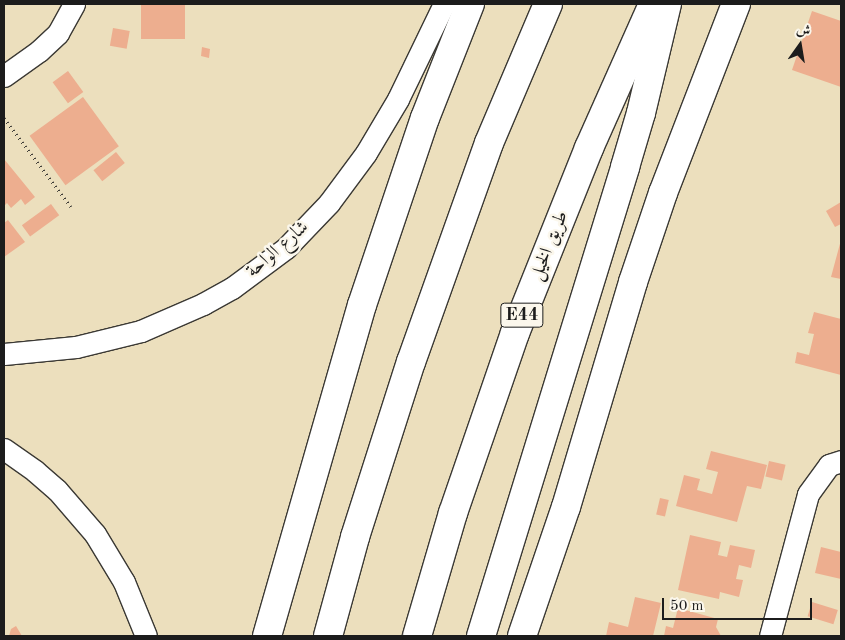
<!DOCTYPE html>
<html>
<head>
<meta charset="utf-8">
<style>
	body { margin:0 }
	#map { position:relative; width:845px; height:640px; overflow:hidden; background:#ecdfbd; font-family:"Old Standard TT",Amiri,serif }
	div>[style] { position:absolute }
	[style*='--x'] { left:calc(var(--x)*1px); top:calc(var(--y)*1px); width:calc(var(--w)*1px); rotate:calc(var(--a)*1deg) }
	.building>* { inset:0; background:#edae8f; transform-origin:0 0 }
	.path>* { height:3px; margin-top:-1.5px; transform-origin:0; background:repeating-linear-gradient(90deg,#3b3934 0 1px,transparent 0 5px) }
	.roads { filter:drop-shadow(1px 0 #3b3934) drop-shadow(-1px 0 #3b3934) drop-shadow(0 1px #3b3934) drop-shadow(0 -1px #3b3934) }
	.minor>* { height:21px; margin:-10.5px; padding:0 10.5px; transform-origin:10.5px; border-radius:10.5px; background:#fff }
	.highway>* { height:28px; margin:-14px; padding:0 14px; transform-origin:14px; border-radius:14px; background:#fff }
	span { translate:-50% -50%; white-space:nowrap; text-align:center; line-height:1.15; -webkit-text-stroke:5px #fbf7ec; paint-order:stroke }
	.shield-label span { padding:1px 4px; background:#fbf7ec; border:1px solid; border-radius:4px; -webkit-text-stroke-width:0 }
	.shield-label { font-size:18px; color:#1c1c1c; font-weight:700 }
	.street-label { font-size:19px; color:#1c1c1c }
	.frame { position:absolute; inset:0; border:5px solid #1c1c1c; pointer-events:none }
	.north { position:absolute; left:775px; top:20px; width:50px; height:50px; -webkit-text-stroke:4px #fbf7ec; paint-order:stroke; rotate:13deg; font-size:14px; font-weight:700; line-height:20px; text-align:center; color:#1c1c1c }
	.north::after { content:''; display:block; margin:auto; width:18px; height:22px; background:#1c1c1c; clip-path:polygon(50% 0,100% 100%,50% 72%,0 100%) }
	.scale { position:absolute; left:662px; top:598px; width:150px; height:22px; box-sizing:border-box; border:2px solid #1c1c1c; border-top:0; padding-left:6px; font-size:15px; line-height:18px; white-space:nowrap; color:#1c1c1c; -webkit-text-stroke:4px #fbf7ec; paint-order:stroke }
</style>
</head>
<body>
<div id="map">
	<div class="building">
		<div style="left:141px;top:4px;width:44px;height:35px"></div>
		<div style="clip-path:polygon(812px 11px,841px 21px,841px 87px,792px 70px)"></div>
		<div style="left:113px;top:28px;width:17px;height:18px;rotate:10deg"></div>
		<div style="clip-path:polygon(202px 47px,210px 49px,209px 58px,201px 56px)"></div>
		<div style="left:68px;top:71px;width:26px;height:19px;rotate:54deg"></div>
		<div style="left:83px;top:97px;width:61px;height:66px;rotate:54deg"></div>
		<div style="left:116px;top:152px;width:14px;height:29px;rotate:51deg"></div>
		<div style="clip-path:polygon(4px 159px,35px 197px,25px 205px,21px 199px,11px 208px,7px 203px,4px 206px)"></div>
		<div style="clip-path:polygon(841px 202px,841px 224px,835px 227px,826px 211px)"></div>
		<div style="left:51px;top:204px;width:14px;height:36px;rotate:54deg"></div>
		<div style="clip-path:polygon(8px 220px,25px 242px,4px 257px,4px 223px)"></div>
		<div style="clip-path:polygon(841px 240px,841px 279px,831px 277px)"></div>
		<div style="clip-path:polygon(814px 312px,841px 319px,841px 375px,795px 363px,797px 352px,809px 355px,814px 334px,808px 333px)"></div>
		<div style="clip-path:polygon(711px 451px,767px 465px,761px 489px,747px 486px,737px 522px,676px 506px,684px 475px,700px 479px,697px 490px,712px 494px,718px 472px,706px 469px)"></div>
		<div style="left:769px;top:461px;width:17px;height:16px;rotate:13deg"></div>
		<div style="left:660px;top:498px;width:9px;height:17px;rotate:13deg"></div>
		<div style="clip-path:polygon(690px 535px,721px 542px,718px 555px,727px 557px,730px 545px,755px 550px,751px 568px,739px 565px,736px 579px,743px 580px,739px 597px,720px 592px,719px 599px,678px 590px)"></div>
		<div style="clip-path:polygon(821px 547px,841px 552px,841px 579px,815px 573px)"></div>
		<div style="clip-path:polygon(635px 597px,661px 603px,653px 636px,606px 636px,609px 622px,628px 627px)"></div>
		<div style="left:812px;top:602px;width:27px;height:15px;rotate:17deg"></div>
		<div style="clip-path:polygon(678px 608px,718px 619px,716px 627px,721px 636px,664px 636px,666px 626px,673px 628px)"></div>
		<div style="clip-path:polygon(16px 626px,22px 636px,9px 636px,11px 629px)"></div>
	</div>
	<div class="path">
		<div style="--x:4;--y:118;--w:111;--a:53"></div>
	</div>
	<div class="roads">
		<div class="minor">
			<div style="--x:4;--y:76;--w:43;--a:-35.5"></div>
			<div style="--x:39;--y:51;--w:26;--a:-43"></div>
			<div style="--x:58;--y:33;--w:33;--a:-61"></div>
			<div style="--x:4;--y:354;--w:72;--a:-5.6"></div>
			<div style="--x:76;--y:347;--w:67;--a:-13.8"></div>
			<div style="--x:141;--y:331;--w:68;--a:-23.5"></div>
			<div style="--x:203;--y:304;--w:33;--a:-29"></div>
			<div style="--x:232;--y:288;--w:67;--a:-36.5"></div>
			<div style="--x:286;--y:248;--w:62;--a:-46.3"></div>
			<div style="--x:329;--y:203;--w:62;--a:-53.5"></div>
			<div style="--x:366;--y:153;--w:63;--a:-59.3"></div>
			<div style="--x:398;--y:99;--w:106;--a:-64.2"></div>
			<div style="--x:4;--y:449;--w:38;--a:35"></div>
			<div style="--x:35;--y:471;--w:29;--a:41"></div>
			<div style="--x:57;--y:490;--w:58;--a:49.2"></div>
			<div style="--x:95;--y:534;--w:56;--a:58.9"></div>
			<div style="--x:124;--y:582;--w:58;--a:67.8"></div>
			<div style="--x:770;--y:636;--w:147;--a:-75"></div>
			<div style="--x:808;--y:494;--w:36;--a:-54"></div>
			<div style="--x:829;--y:465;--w:13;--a:-18"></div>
		</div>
		<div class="highway">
			<div style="--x:267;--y:636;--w:344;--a:-74"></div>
			<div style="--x:362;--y:305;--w:197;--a:-71.4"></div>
			<div style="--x:425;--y:118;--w:123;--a:-68.5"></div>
			<div style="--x:328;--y:636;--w:103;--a:-74.7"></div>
			<div style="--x:355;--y:537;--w:184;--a:-72.3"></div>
			<div style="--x:411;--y:362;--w:232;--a:-70.4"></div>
			<div style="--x:489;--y:143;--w:151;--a:-67"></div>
			<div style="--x:417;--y:636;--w:128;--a:-73.7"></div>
			<div style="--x:453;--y:513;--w:190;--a:-71"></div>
			<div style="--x:515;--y:333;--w:199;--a:-68.2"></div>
			<div style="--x:589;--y:148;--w:158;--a:-66"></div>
			<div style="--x:481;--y:636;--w:491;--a:-72.9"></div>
			<div style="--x:625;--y:167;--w:56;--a:-73.5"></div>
			<div style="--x:641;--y:113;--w:112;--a:-76.6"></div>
			<div style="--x:522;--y:636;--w:136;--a:-71.2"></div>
			<div style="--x:566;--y:507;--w:235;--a:-73.4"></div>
			<div style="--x:633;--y:282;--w:94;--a:-71.4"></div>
			<div style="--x:663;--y:193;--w:203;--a:-68.9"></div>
		</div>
	</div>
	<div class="shield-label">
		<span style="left:522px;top:315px">E44</span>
	</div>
	<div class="street-label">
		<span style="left:550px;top:246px;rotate:-68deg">طريق الخيل</span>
		<span style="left:278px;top:250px;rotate:-41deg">شارع الواحة</span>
	</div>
	<div class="frame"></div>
	<div class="north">ش</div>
	<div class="scale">50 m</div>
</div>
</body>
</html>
